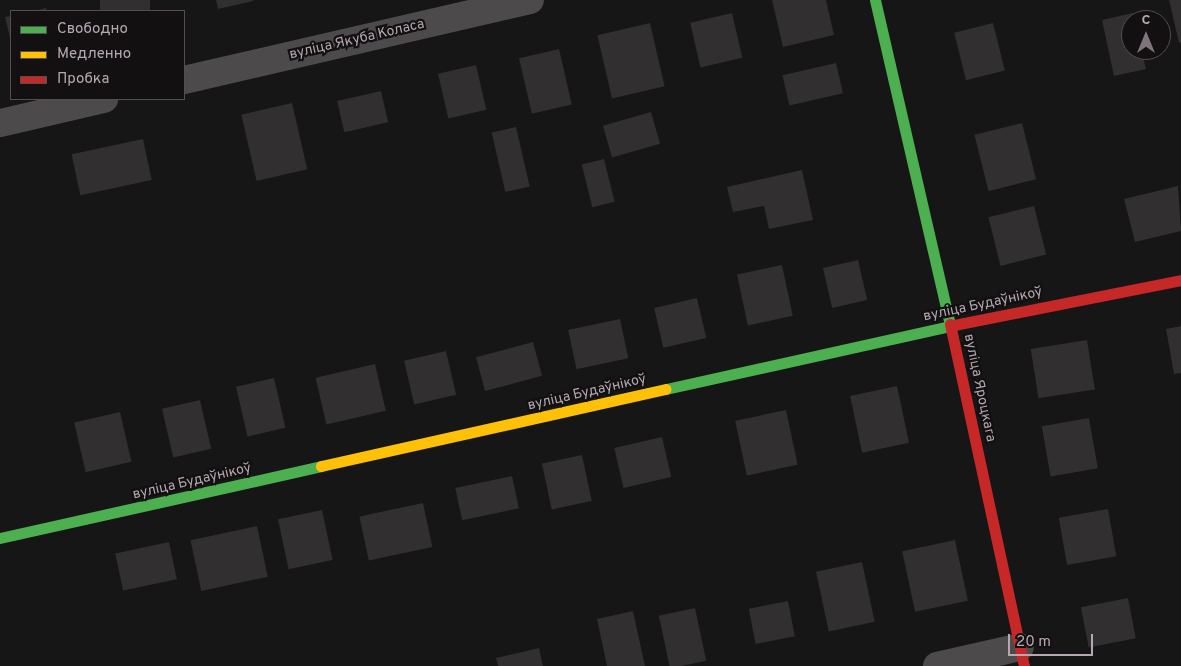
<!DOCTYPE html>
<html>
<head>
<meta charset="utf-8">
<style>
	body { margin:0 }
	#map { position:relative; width:1181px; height:666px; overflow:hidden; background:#161616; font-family:Overpass,sans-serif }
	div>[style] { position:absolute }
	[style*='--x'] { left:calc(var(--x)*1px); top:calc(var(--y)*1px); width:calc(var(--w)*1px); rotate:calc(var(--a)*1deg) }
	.building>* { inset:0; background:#312f30; transform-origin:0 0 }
	.street>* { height:28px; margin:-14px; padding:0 14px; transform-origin:14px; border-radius:14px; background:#4d4a4c }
	.fast>* { height:11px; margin:-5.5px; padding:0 5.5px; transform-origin:5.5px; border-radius:5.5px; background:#4caf50 }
	.slow>* { height:11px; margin:-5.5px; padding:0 5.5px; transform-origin:5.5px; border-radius:5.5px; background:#ffc107 }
	.jam>* { height:11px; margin:-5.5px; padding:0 5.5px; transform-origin:5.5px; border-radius:5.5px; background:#c62828 }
	span { translate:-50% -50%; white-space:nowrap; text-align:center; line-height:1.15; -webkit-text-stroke:4.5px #121011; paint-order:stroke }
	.street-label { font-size:14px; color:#b6a8b2 }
	.legend { position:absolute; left:10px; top:10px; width:175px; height:90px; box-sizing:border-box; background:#121011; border:1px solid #544d51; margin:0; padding:6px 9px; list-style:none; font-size:15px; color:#b6a8b2 }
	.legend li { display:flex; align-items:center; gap:10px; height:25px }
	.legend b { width:25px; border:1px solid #544d51 }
	.north { position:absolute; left:1121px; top:10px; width:50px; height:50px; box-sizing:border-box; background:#121011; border:1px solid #544d51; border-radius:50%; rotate:0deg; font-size:14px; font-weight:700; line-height:20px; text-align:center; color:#b6a8b2 }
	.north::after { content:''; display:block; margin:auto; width:18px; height:22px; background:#7e757b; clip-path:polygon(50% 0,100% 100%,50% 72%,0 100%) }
	.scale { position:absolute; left:1008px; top:634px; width:85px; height:22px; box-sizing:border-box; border:2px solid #b6a8b2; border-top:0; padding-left:6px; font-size:15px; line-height:18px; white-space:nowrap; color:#b6a8b2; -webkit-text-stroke:4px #121011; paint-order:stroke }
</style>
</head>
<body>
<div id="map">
	<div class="building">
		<div style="left:100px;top:0;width:50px;height:11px"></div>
		<div style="clip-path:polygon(216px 0,253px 0,253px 1px,218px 9px)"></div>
		<div style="clip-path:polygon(772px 0,826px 0,834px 35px,783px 47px)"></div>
		<div style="clip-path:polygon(1169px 0,1181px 0,1181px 42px,1179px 43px)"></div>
		<div style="clip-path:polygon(46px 8px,47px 11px,34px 11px)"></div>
		<div style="left:732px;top:13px;width:46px;height:43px;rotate:77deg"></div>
		<div style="clip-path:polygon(1133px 13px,1131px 50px,1141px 50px,1146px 69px,1114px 76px,1102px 20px)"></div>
		<div style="clip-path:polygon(11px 16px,11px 42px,5px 17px)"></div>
		<div style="left:650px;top:23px;width:65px;height:54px;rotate:77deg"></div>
		<div style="left:993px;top:23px;width:49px;height:40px;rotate:76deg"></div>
		<div style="left:559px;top:49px;width:57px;height:41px;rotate:77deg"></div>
		<div style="left:836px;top:63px;width:31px;height:55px;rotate:77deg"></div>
		<div style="left:476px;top:65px;width:46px;height:39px;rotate:77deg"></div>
		<div style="left:381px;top:91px;width:32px;height:45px;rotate:77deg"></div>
		<div style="left:292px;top:103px;width:68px;height:52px;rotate:77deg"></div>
		<div style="left:651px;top:112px;width:33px;height:50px;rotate:74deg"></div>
		<div style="left:1022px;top:123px;width:58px;height:49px;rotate:76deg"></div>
		<div style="left:516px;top:127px;width:61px;height:25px;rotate:77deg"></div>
		<div style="left:143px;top:139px;width:42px;height:73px;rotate:78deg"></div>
		<div style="left:604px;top:159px;width:44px;height:23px;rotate:76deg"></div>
		<div style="clip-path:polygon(802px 170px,813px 220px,769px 229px,764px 206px,733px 212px,727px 187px)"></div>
		<div style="clip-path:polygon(1178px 186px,1181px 231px,1135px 242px,1124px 199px)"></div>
		<div style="left:1034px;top:206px;width:50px;height:47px;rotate:76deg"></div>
		<div style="left:858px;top:260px;width:41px;height:36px;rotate:77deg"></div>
		<div style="left:782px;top:265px;width:52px;height:46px;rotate:78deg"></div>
		<div style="left:697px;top:298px;width:41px;height:44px;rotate:77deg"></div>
		<div style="left:620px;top:319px;width:40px;height:53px;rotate:78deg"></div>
		<div style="clip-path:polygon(1181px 326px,1181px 373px,1174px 374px,1166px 329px)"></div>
		<div style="left:1087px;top:340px;width:50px;height:57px;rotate:81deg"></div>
		<div style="left:533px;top:342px;width:35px;height:59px;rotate:75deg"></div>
		<div style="left:446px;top:351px;width:45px;height:43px;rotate:77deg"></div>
		<div style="left:375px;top:364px;width:48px;height:61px;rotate:77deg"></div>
		<div style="left:274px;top:378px;width:51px;height:39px;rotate:77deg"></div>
		<div style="left:897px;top:386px;width:58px;height:48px;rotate:78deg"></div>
		<div style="left:200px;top:400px;width:50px;height:39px;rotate:77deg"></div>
		<div style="left:786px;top:410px;width:56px;height:52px;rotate:78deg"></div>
		<div style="left:120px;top:412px;width:51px;height:47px;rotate:77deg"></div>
		<div style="left:1089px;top:418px;width:51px;height:48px;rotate:80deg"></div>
		<div style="left:662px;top:437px;width:41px;height:49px;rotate:77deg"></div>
		<div style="left:582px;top:455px;width:47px;height:41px;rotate:78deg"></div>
		<div style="left:512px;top:476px;width:33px;height:58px;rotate:78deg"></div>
		<div style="left:423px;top:503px;width:45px;height:65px;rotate:78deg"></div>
		<div style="left:1108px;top:509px;width:48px;height:50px;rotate:80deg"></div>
		<div style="left:322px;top:510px;width:51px;height:45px;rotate:78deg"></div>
		<div style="left:257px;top:526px;width:52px;height:68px;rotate:78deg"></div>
		<div style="left:955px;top:540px;width:62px;height:54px;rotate:78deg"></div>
		<div style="left:169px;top:542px;width:38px;height:55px;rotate:78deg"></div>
		<div style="left:862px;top:562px;width:61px;height:47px;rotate:78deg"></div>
		<div style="left:1128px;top:598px;width:41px;height:48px;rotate:79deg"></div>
		<div style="left:788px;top:601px;width:36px;height:40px;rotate:79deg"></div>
		<div style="left:695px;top:608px;width:54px;height:37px;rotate:78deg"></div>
		<div style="clip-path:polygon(633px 611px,645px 666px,607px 666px,597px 619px)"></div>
		<div style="clip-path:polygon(539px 648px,543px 666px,498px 666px,496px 658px)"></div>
	</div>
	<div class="street">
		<div style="--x:184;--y:80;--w:355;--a:-13"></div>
		<div style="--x:0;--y:123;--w:107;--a:-13"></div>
		<div style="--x:937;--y:666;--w:85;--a:-12.9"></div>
	</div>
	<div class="fast">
		<div style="--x:875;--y:0;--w:333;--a:77"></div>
		<div style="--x:666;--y:389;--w:295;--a:-12.5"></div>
		<div style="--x:0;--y:538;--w:329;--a:-12.6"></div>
	</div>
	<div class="slow">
		<div style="--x:321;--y:466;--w:353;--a:-12.6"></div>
	</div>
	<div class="jam">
		<div style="--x:950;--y:324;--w:350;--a:77.8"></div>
		<div style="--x:954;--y:325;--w:231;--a:-11.2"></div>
	</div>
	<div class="street-label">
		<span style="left:357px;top:40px;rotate:-13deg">вуліца Якуба Коласа</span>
		<span style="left:983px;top:305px;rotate:-12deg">вуліца Будаўнікоў</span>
		<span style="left:979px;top:388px;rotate:78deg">вуліца Яроцкага</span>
		<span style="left:587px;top:393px;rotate:-13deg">вуліца Будаўнікоў</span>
		<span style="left:192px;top:482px;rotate:-13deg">вуліца Будаўнікоў</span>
	</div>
	<ul class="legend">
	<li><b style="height:6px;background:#4caf50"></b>Свободно</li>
	<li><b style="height:6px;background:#ffc107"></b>Медленно</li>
	<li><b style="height:6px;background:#c62828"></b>Пробка</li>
	</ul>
	<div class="north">С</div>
	<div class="scale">20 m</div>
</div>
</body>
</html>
